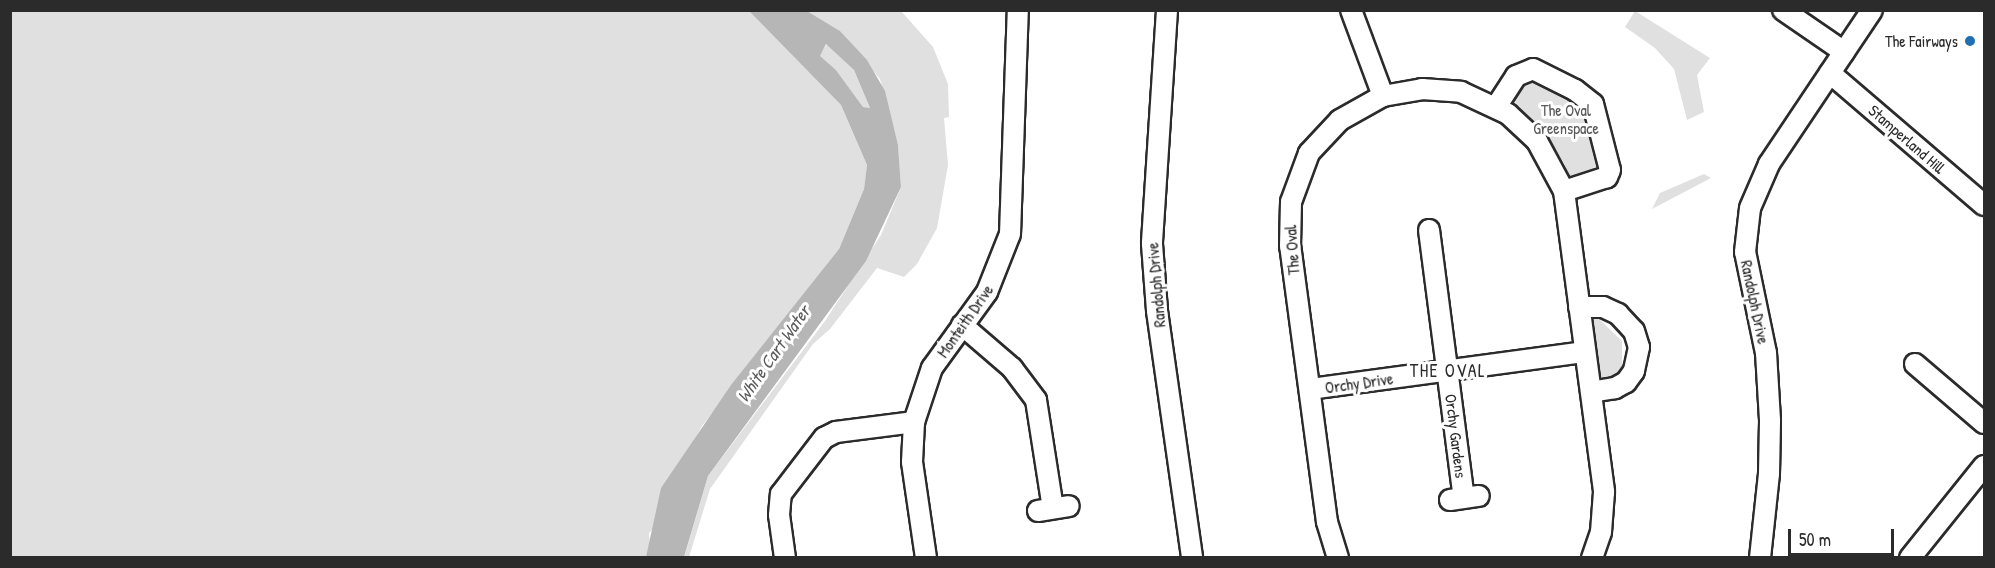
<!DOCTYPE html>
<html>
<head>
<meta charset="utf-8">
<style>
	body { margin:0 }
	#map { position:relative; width:1995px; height:568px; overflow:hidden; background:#fff; font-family:"Patrick Hand",sans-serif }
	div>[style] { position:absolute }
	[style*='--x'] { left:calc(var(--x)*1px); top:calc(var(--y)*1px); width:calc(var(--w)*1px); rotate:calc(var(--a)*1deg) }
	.green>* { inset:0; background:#e0e0e0 }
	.water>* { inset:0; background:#b6b6b6 }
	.roads { filter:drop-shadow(2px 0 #2b2b2b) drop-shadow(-2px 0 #2b2b2b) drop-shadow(0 2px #2b2b2b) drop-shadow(0 -2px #2b2b2b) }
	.minor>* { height:20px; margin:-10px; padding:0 10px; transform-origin:10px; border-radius:10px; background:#fff }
	.dots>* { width:16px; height:16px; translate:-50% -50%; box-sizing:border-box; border:3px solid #fff; border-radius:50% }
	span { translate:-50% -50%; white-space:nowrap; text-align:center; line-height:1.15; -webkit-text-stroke:6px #fff; paint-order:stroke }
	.poi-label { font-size:16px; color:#2b2b2b }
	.right { translate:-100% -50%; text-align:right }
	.park-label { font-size:16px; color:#585858 }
	.street-label { font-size:16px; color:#2b2b2b }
	.water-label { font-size:18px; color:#5c5c5c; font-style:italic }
	.neighbourhood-label { font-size:18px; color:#2b2b2b; letter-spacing:1.5px }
	.frame { position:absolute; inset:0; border:12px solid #2b2b2b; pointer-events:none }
	.scale { position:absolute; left:1788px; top:529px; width:106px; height:27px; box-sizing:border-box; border:3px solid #2b2b2b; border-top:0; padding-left:8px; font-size:18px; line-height:21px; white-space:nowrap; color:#2b2b2b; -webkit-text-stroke:4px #fff; paint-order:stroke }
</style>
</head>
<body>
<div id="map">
	<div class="green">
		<div style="clip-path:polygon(10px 11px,749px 11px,841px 105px,867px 165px,864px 189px,839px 249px,702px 426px,656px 511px,655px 527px,649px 533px,650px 547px,646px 557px,11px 557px)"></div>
		<div style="clip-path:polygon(807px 11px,901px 11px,933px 47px,948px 84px,949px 117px,944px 118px,948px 165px,937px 228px,917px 264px,904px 277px,877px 268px,830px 329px,813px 344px,710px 489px,689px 557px,684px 558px,708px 476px,825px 321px,881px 235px,901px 187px,898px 145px,880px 79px,840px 31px)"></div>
		<div style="clip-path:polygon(1635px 11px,1710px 58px,1697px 75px,1704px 112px,1687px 120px,1674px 69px,1655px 48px,1625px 27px)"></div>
		<div style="clip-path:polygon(827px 44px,854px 70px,870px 108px,863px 107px,836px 70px,819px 56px)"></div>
		<div style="clip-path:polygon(1525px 75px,1586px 103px,1606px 162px,1593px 168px,1590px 177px,1571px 183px,1564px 163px,1540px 127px,1512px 101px)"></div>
		<div style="clip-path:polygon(1704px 174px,1711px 178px,1652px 209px,1660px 193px)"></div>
		<div style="clip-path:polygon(1600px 311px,1600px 320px,1622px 341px,1622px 363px,1630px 368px,1624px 377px,1618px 372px,1612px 384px,1602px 384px,1592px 318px)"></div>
	</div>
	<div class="water">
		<div style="clip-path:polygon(evenodd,749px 11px,807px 11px,840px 31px,867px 60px,885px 91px,898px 145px,901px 187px,866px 261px,708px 476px,684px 557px,646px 557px,661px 488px,731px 385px,839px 249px,864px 189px,867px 165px,841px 105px,749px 11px,826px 44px,854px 70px,870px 108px,863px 107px,836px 70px,820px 56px,826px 44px)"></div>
	</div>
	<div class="roads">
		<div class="minor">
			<div style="--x:1167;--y:10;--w:234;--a:93.7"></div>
			<div style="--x:1152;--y:244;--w:67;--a:85.7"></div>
			<div style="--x:1157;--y:311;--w:249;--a:81.9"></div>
			<div style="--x:1351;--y:10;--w:92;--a:69.6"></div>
			<div style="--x:1783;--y:10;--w:74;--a:34.5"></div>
			<div style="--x:1830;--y:73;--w:203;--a:40.6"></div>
			<div style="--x:1496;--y:107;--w:37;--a:-57"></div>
			<div style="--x:1516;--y:76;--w:18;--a:-22"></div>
			<div style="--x:1533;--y:69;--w:47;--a:26.6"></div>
			<div style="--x:1575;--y:90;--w:23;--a:38"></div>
			<div style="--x:1593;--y:104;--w:68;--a:75.6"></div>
			<div style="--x:1610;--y:170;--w:8;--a:113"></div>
			<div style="--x:1607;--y:177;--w:45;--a:162"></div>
			<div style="--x:1429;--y:230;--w:270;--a:82.6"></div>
			<div style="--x:1579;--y:307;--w:24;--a:0"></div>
			<div style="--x:1603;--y:307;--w:17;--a:25"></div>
			<div style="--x:1618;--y:314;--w:23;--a:47"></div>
			<div style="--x:1634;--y:331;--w:17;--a:73"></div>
			<div style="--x:1639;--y:347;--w:25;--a:102"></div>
			<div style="--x:1634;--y:371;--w:14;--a:126"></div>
			<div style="--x:1626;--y:382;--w:13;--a:151"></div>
			<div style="--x:1615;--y:388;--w:24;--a:171"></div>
			<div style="--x:962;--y:325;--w:66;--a:40.7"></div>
			<div style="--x:1012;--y:368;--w:40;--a:53"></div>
			<div style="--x:1036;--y:400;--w:109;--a:81.1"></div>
			<div style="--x:1915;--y:364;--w:91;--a:40.5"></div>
			<div style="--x:1310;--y:389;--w:277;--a:-7.7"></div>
			<div style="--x:1450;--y:500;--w:29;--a:-8"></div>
			<div style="--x:1038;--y:511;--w:31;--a:-9"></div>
			<div style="--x:785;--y:558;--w:43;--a:-97.9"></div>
			<div style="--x:779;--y:515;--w:21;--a:-85"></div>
			<div style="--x:781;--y:494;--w:71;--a:-52.5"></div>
			<div style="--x:824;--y:438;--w:13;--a:-27"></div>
			<div style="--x:836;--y:432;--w:79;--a:-7.3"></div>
			<div style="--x:926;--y:558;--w:97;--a:-98.3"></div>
			<div style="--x:912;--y:462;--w:40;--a:-87.1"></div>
			<div style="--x:914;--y:422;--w:57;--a:-71.6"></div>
			<div style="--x:932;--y:368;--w:94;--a:-54.1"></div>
			<div style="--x:987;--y:292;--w:62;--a:-68.4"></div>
			<div style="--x:1010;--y:234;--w:224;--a:-88"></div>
			<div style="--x:1338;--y:558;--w:38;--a:-107"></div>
			<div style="--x:1327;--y:522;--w:278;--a:-97.6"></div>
			<div style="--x:1290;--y:246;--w:44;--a:-88.7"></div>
			<div style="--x:1291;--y:202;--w:52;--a:-69.8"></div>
			<div style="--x:1309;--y:153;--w:45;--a:-46.8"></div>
			<div style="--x:1340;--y:120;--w:49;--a:-29.2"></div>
			<div style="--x:1383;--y:96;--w:40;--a:-10"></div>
			<div style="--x:1422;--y:89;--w:39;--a:4"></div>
			<div style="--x:1461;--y:92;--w:52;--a:25.1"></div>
			<div style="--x:1508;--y:114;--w:40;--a:43"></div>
			<div style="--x:1537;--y:141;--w:57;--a:61.6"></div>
			<div style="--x:1564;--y:191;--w:304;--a:82.4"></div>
			<div style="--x:1604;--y:492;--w:40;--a:94.3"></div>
			<div style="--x:1601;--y:532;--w:28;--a:109"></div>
			<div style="--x:1760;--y:558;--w:84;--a:-83.9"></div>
			<div style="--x:1769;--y:474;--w:54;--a:-88.9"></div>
			<div style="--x:1770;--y:420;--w:67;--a:-93.4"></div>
			<div style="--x:1766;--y:353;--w:103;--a:-101.7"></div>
			<div style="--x:1745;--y:252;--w:44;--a:-83.5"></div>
			<div style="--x:1750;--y:208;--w:48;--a:-66.6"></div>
			<div style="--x:1769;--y:164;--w:185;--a:-56.2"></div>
			<div style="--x:1910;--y:558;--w:118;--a:-51.2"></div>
		</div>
	</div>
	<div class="dots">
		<div style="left:1970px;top:41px;background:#1f6fb2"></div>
	</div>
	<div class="poi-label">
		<span class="right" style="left:1958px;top:41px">The Fairways</span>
	</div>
	<div class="park-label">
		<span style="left:1566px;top:119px">The Oval<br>Greenspace</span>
	</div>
	<div class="street-label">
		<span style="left:1907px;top:139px;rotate:41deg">Stamperland Hill</span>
		<span style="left:1292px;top:250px;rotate:-94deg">The Oval</span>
		<span style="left:1156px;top:285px;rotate:-95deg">Randolph Drive</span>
		<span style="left:1755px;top:302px;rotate:78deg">Randolph Drive</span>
		<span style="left:965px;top:321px;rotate:-55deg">Monteith Drive</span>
		<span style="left:1359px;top:383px;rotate:-8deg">Orchy Drive</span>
		<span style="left:1456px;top:436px;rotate:83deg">Orchy Gardens</span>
	</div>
	<div class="water-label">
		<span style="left:774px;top:354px;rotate:-55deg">White Cart Water</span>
	</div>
	<div class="neighbourhood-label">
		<span style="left:1448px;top:371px">THE OVAL</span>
	</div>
	<div class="frame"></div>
	<div class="scale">50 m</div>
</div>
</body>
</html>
